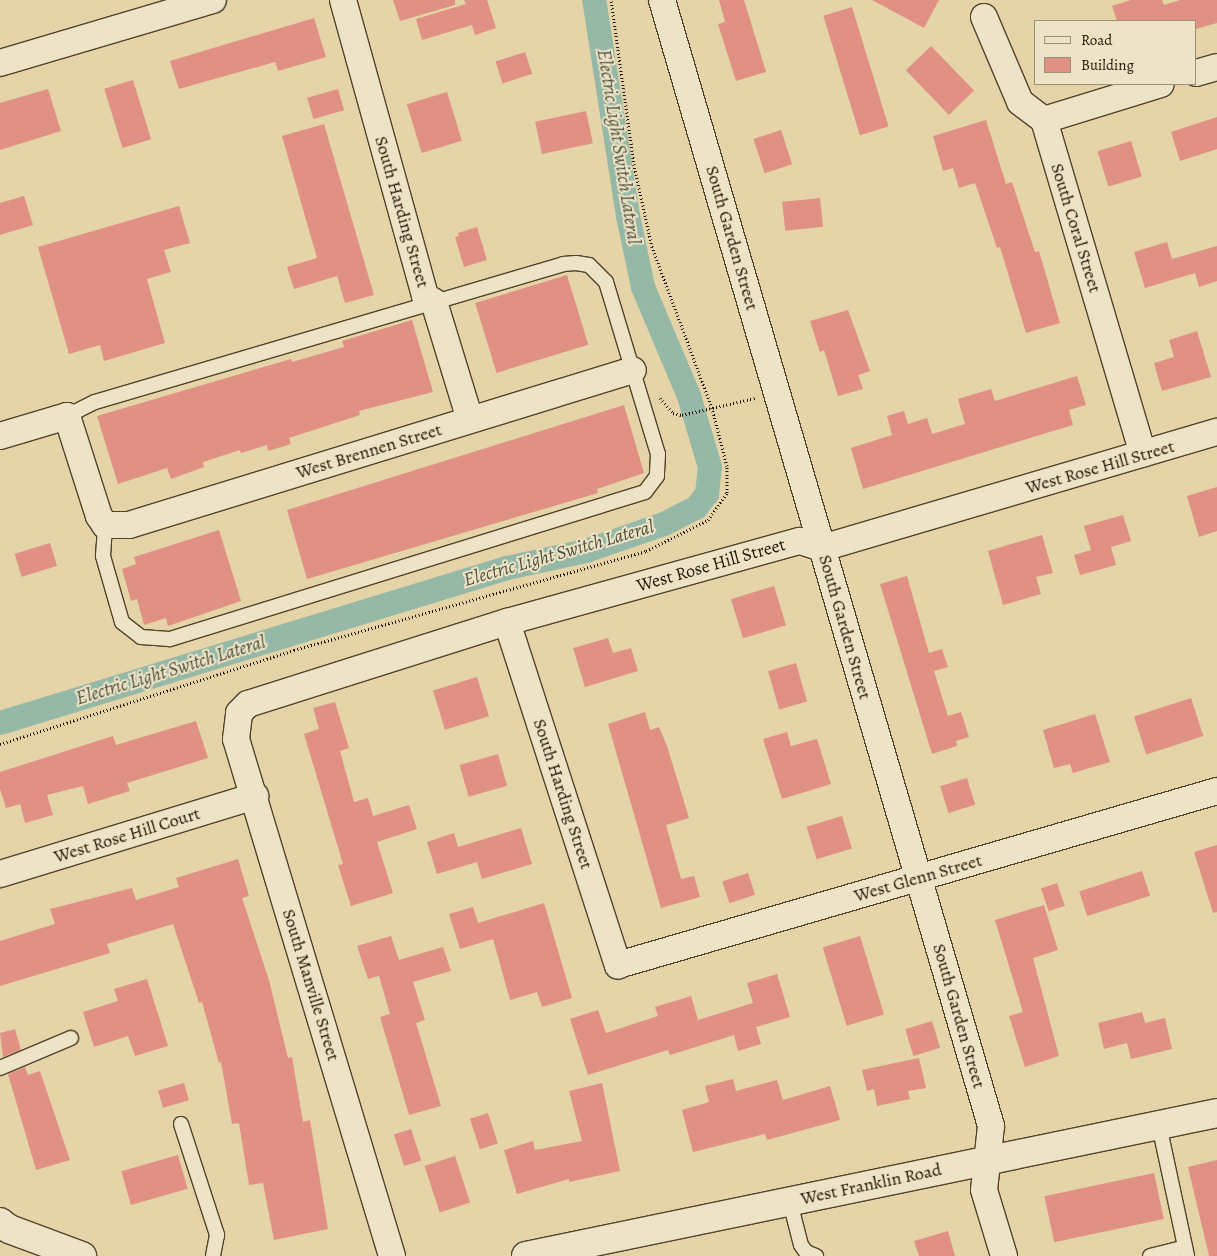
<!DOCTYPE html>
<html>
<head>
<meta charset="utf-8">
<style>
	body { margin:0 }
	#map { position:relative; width:1217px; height:1256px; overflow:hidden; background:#e4d4a7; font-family:Alegreya,serif }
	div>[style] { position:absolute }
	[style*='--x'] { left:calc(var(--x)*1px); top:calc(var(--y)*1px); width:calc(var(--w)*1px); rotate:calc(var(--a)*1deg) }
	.canal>* { height:24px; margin:-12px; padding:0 12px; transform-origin:12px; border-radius:12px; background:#95b8a7 }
	.building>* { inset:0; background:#e19183; transform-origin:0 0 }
	.path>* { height:3px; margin-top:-1.5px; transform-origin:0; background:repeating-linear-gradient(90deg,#221300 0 1px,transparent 0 3.5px) }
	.roads { filter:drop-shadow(1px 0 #52432a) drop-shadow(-1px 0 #52432a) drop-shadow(0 1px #52432a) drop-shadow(0 -1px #52432a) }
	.lane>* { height:14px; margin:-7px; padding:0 7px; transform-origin:7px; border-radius:7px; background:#ede3c6 }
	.street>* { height:26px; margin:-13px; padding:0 13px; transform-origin:13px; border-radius:13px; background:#ede3c6 }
	.secondary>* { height:28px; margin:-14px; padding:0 14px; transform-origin:14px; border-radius:14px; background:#ede3c6 }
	span { translate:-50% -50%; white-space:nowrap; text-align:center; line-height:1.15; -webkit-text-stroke:4px #ede3c6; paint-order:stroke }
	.street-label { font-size:18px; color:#221300 }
	.water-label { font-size:19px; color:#4a4d3a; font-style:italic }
	.legend { position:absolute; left:1034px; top:20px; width:162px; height:65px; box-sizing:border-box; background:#ede3c6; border:1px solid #9c9077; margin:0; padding:6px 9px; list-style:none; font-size:15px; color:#221300 }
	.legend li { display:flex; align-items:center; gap:10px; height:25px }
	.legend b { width:25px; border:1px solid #9c9077 }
</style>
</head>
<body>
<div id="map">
	<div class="canal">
		<div style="--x:0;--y:723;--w:530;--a:-17"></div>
		<div style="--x:507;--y:568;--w:81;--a:-12.1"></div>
		<div style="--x:586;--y:551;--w:83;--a:-19.1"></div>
		<div style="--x:664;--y:524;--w:36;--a:-27"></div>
		<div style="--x:696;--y:508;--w:18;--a:-52"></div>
		<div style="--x:707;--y:494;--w:27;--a:-84"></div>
		<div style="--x:710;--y:467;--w:74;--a:-106.5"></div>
		<div style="--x:689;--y:396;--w:118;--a:-112.9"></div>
		<div style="--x:643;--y:287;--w:73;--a:-101.9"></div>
		<div style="--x:628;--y:216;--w:219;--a:-98.9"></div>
	</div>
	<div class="building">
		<div style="clip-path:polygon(393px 0,455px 0,455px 5px,400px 21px)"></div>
		<div style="clip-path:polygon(464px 0,487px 0,496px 28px,475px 35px,472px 25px,422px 40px,416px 19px,466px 4px)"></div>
		<div style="clip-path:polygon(719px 0,744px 0,766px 72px,736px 81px,718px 24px,725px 22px)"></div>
		<div style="clip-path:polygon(872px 0,939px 0,924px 28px)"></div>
		<div style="clip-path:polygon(1131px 0,1162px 0,1164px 5px,1180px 0,1217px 0,1217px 23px,1196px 29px,1196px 21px,1117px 21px,1112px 6px)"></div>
		<div style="left:852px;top:7px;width:125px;height:30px;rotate:73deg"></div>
		<div style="clip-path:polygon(314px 18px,326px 57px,278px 71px,275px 62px,179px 89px,170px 61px)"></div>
		<div style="left:931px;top:46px;width:62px;height:35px;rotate:46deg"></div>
		<div style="left:525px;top:52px;width:23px;height:31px;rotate:72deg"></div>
		<div style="left:133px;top:80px;width:62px;height:30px;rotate:73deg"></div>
		<div style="clip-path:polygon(48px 89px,61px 131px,0 150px,0 103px)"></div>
		<div style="left:338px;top:89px;width:22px;height:32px;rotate:74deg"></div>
		<div style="left:447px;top:92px;width:51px;height:42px;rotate:73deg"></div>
		<div style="left:586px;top:111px;width:33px;height:52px;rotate:78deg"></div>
		<div style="clip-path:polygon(1217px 117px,1217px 149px,1180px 161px,1171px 132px)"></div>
		<div style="clip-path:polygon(986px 120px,1006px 184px,1012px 182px,1035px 252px,1039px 251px,1060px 323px,1026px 333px,1000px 247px,997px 248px,975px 183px,959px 188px,953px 168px,943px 171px,933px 136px)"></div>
		<div style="clip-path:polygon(324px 124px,374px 295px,345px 303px,337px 276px,294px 289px,287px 267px,317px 258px,282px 136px)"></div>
		<div style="left:781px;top:130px;width:36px;height:29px;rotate:72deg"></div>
		<div style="left:1131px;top:141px;width:37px;height:35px;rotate:73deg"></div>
		<div style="clip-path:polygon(24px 196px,33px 225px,0 235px,0 203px)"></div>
		<div style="left:820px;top:198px;width:29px;height:38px;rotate:84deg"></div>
		<div style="clip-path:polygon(179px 206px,190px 243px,164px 250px,171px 272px,147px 279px,165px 343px,104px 361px,100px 345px,69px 354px,38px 247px)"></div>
		<div style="clip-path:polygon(477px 227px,487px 260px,464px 267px,455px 237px,459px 236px,458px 233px)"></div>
		<div style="clip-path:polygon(1167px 242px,1172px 259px,1217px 246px,1217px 281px,1199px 287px,1195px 273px,1145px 288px,1134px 252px)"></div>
		<div style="left:567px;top:275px;width:73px;height:96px;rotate:73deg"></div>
		<div style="clip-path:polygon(848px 310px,870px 371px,858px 375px,863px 389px,838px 396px,824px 350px,820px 352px,810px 321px)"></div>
		<div style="clip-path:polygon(412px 320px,433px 392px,359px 411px,360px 415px,289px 438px,291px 444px,268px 451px,267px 445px,241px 453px,240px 450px,203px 462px,204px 467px,171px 479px,167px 468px,118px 484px,97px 416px,291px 359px,292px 362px,344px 347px,342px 341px)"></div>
		<div style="clip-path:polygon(1197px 331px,1211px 377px,1162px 391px,1154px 363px,1174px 357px,1169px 340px)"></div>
		<div style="clip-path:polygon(1077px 376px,1086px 405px,1069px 410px,1073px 425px,863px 489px,851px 448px,892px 435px,887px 416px,904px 411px,908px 424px,927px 418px,932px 434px,965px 424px,958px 399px,991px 389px,995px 401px)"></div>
		<div style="clip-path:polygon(624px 405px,644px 473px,597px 489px,598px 493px,307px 579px,287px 510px)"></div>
		<div style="clip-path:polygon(1217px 487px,1217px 531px,1199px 537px,1187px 496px)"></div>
		<div style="clip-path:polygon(1123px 515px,1131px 541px,1111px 547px,1116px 565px,1080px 575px,1074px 555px,1091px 550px,1084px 526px)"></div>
		<div style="clip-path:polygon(219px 530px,241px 601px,168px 626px,166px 618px,144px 625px,137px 599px,131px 601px,122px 569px,136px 564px,134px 557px)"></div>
		<div style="clip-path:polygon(1042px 535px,1053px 573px,1036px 577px,1041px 594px,1003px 605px,988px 551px)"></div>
		<div style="left:50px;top:543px;width:24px;height:37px;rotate:73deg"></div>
		<div style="clip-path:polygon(907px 576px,929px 653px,942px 649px,948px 667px,934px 671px,948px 716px,961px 712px,969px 737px,956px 741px,957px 746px,932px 754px,880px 584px)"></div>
		<div style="left:774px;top:586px;width:41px;height:45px;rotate:73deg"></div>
		<div style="clip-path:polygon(608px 638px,613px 653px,631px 648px,638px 671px,585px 687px,573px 648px)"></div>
		<div style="left:796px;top:663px;width:40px;height:29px;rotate:74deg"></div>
		<div style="left:477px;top:677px;width:41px;height:46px;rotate:73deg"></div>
		<div style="left:1191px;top:698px;width:40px;height:60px;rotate:72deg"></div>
		<div style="clip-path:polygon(335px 702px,349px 748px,340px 751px,354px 802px,368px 798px,373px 816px,409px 805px,417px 829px,377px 842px,393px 893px,351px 906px,338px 865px,343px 864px,304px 734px,319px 729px,313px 708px)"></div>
		<div style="clip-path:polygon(645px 712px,650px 730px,659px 727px,667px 746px,689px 818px,666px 825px,681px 879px,694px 876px,700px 897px,661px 908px,608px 724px)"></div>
		<div style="clip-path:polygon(1095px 714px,1110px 762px,1073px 773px,1070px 764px,1054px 768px,1043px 730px)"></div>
		<div style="clip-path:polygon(196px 721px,208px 758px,127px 783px,130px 791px,88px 804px,83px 786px,47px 795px,53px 815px,25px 823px,20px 804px,6px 808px,0 789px,0 772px,113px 736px,116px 745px)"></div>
		<div style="clip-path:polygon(787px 732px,791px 746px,817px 739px,831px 784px,782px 799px,763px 739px)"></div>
		<div style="left:498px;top:754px;width:33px;height:40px;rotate:74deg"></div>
		<div style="left:967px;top:778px;width:28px;height:28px;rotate:73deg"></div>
		<div style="left:842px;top:816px;width:34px;height:37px;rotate:73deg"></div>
		<div style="clip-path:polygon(521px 828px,532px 864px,482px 879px,477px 862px,437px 874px,427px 842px,454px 833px,458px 847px)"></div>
		<div style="clip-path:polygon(1217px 845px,1217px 912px,1213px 913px,1194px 852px)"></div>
		<div style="clip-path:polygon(238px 859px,249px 896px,242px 898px,269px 980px,288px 1058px,292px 1057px,303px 1122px,310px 1120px,328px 1229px,274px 1240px,263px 1183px,249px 1185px,239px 1123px,232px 1124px,221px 1062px,219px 1063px,202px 1002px,199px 1003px,173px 924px,107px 944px,110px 953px,0 986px,0 941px,55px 924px,50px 909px,132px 888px,136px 900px,179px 887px,176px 878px)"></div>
		<div style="left:1142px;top:871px;width:26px;height:66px;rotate:72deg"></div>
		<div style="left:748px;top:873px;width:23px;height:27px;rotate:72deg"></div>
		<div style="left:1057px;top:883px;width:24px;height:17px;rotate:71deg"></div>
		<div style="clip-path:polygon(544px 903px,572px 998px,542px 1007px,537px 992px,510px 1000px,493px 939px,460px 949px,449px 914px,473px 907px,478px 923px)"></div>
		<div style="clip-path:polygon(1044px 905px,1058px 950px,1033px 958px,1059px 1056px,1025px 1067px,1009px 1016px,1023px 1012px,995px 920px)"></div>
		<div style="clip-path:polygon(391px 936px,399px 960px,443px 947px,451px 971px,413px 982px,425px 1020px,416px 1023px,441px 1106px,409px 1115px,380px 1017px,390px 1014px,379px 976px,368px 979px,357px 946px)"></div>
		<div style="left:860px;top:936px;width:82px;height:39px;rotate:73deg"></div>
		<div style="clip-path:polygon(777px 974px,790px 1017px,756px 1027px,761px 1044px,738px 1051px,734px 1035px,670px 1055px,668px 1050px,588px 1075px,570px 1019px,598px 1010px,606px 1033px,658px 1016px,655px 1007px,691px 996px,698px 1020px,753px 1003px,747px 983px)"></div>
		<div style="clip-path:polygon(147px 979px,168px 1046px,135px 1056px,128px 1036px,94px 1047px,83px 1012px,118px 1001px,114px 989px)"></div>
		<div style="clip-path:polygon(1142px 1012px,1145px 1023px,1165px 1018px,1172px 1049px,1131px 1059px,1127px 1043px,1104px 1049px,1098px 1023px)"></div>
		<div style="left:932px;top:1021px;width:28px;height:28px;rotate:73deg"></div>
		<div style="clip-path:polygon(15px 1029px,21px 1050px,3px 1057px,0 1033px)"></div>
		<div style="clip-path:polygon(919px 1058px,926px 1088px,908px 1091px,910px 1099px,877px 1106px,874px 1089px,867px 1091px,862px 1070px)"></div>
		<div style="clip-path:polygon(25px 1067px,28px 1075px,40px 1071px,70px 1160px,36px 1170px,8px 1074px)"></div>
		<div style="clip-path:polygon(733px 1079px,736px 1091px,777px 1080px,783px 1100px,830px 1086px,840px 1120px,767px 1140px,765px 1134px,693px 1152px,682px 1110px,709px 1102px,705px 1086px)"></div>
		<div style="left:184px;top:1083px;width:18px;height:27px;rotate:74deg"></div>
		<div style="clip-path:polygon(602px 1083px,620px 1171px,569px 1182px,569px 1179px,517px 1194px,504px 1150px,533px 1141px,535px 1150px,582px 1141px,569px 1091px)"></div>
		<div style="left:488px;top:1113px;width:32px;height:19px;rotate:72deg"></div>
		<div style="left:411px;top:1129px;width:33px;height:18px;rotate:72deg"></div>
		<div style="left:178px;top:1155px;width:35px;height:59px;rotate:74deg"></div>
		<div style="left:455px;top:1156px;width:49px;height:32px;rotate:72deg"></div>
		<div style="clip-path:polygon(1217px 1160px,1217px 1256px,1209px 1256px,1188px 1167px)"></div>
		<div style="left:1154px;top:1173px;width:47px;height:112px;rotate:78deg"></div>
		<div style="clip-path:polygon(948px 1231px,955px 1256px,919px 1256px,914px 1241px)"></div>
	</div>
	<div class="path">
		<div style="--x:660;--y:398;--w:20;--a:49"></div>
		<div style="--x:673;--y:413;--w:9;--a:13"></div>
		<div style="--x:682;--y:415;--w:75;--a:-13.1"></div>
		<div style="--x:0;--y:744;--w:309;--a:-17.7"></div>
		<div style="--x:294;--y:650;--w:366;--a:-15.7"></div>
		<div style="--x:646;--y:551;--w:69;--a:-26.6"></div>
		<div style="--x:708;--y:520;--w:33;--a:-55"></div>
		<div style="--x:727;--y:493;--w:27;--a:-90"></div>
		<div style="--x:727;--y:466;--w:60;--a:-104.5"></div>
		<div style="--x:712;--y:408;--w:172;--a:-110.4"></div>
		<div style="--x:652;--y:247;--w:84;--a:-102.4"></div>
		<div style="--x:634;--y:165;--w:167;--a:-97.9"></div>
	</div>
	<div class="roads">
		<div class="lane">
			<div style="--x:67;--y:416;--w:31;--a:-27"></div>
			<div style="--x:95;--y:402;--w:488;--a:-16.4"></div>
			<div style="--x:563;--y:264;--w:13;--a:-4"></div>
			<div style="--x:576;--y:263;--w:13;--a:9"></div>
			<div style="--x:589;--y:265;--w:24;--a:45"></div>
			<div style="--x:606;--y:282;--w:180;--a:73.2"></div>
			<div style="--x:658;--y:454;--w:22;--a:93"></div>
			<div style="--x:657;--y:476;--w:20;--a:127"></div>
			<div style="--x:645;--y:492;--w:498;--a:162.8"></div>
			<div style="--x:169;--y:639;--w:28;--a:-176"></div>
			<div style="--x:141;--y:637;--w:24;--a:-142"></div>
			<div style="--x:122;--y:622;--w:69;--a:-106.1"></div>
			<div style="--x:103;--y:556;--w:31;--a:-86"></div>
			<div style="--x:0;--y:1068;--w:77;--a:-22.9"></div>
			<div style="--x:181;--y:1124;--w:117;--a:72"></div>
			<div style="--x:217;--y:1235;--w:21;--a:101"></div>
			<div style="--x:1159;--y:1125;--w:134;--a:77.9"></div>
			<div style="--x:790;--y:1202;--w:44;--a:75.7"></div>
			<div style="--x:801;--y:1245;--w:9;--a:54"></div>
			<div style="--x:806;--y:1252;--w:11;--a:22"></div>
			<div style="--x:1150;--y:1256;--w:36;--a:-14"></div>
		</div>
		<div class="street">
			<div style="--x:343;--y:0;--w:307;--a:74.5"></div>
			<div style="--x:425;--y:296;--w:11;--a:34"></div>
			<div style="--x:434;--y:302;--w:123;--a:73"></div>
			<div style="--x:662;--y:0;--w:1173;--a:73.71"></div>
			<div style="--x:991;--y:1126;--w:64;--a:96.2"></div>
			<div style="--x:984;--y:1190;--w:69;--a:73.1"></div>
			<div style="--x:984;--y:17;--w:92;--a:67"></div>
			<div style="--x:1020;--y:102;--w:30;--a:37"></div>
			<div style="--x:1044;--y:120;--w:348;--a:73.5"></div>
			<div style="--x:0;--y:63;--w:222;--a:-16.5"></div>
			<div style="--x:1196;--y:73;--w:22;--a:-16"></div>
			<div style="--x:1044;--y:120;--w:122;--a:-17.1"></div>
			<div style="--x:0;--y:436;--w:70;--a:-16.6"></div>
			<div style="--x:67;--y:416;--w:105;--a:72.3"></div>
			<div style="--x:99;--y:516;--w:11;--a:56"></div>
			<div style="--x:105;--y:525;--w:24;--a:0"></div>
			<div style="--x:129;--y:525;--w:527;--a:-17.09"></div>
			<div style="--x:507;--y:622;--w:361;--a:72.1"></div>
			<div style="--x:618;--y:965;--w:624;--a:-16.2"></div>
			<div style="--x:0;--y:874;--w:267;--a:-17"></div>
			<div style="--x:392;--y:1256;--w:540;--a:-106.79"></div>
			<div style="--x:236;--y:739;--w:26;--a:-83"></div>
			<div style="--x:239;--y:713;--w:13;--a:-45"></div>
			<div style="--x:248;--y:704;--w:272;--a:-17.6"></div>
			<div style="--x:507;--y:622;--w:304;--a:-15.5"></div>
			<div style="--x:800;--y:541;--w:23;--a:18"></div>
			<div style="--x:822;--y:548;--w:412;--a:-16.4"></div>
		</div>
		<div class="secondary">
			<div style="--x:0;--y:1222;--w:11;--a:38"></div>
			<div style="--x:9;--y:1229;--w:78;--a:20.3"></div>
			<div style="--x:526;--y:1256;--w:706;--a:-11.69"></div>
		</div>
	</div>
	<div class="street-label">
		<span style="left:402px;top:212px;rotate:74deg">South Harding Street</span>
		<span style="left:1076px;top:228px;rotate:73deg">South Coral Street</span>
		<span style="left:732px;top:238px;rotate:74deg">South Garden Street</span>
		<span style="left:369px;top:451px;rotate:-17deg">West Brennen Street</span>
		<span style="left:1100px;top:467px;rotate:-16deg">West Rose Hill Street</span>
		<span style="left:711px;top:565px;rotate:-16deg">West Rose Hill Street</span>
		<span style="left:845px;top:627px;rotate:74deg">South Garden Street</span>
		<span style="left:563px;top:794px;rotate:72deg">South Harding Street</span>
		<span style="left:127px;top:835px;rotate:-17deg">West Rose Hill Court</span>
		<span style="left:918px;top:878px;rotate:-16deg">West Glenn Street</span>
		<span style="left:311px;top:985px;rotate:73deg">South Manville Street</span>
		<span style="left:959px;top:1016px;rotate:74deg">South Garden Street</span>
		<span style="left:871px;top:1184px;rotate:-12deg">West Franklin Road</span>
	</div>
	<div class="water-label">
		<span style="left:618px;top:147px;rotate:81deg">Electric Light Switch Lateral</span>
		<span style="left:559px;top:554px;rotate:-16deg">Electric Light Switch Lateral</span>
		<span style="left:171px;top:671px;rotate:-17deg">Electric Light Switch Lateral</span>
	</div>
	<ul class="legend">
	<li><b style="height:6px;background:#ede3c6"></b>Road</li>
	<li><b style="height:14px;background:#e19183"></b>Building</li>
	</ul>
</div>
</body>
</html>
